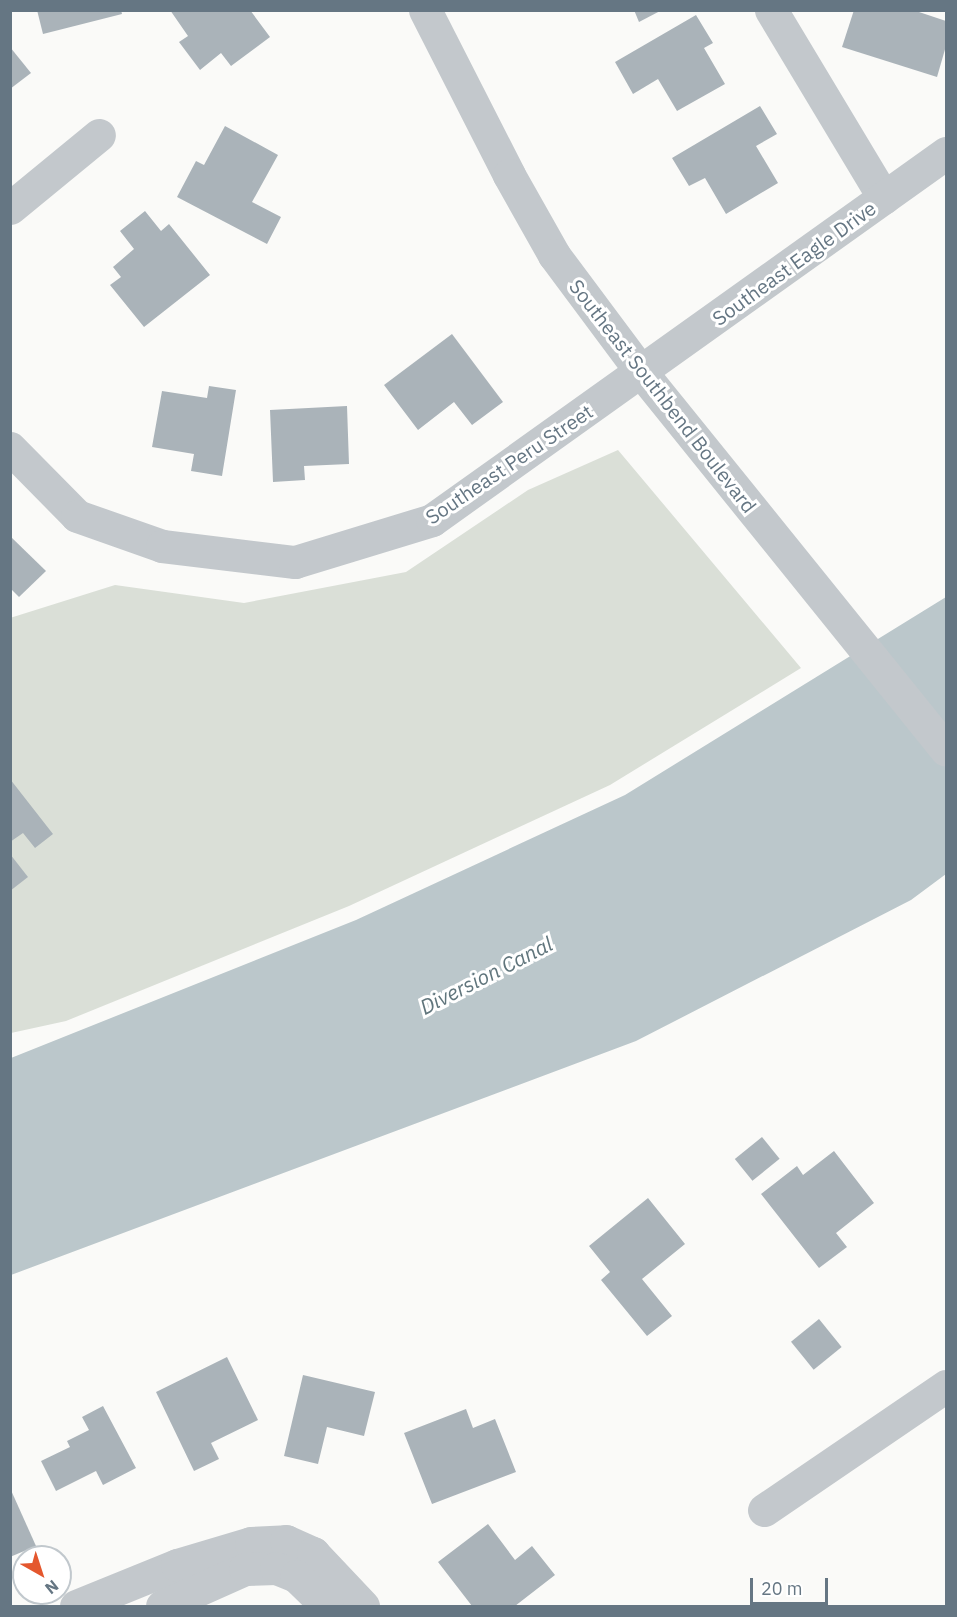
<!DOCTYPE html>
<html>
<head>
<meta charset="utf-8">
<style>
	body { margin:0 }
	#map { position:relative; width:957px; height:1617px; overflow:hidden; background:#fafaf8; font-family:"IBM Plex Sans",sans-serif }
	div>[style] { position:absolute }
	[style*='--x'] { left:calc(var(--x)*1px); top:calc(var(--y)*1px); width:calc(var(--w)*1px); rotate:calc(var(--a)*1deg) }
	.green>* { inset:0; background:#dadfd7 }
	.water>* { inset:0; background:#bbc7cb }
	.building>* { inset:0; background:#aab3b9; transform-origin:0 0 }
	.minor>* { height:33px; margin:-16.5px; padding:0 16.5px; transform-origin:16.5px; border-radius:16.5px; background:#c3c8cc }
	span { translate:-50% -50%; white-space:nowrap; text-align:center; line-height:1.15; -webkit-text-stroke:6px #fff; paint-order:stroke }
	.street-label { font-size:20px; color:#657683 }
	.water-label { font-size:21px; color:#60757c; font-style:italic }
	.frame { position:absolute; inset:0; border:12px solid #657683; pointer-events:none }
	.north { position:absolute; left:12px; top:1545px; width:60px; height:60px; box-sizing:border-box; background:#fff; border:2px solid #c1c8cd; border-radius:50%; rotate:141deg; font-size:16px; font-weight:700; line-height:24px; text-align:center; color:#657683 }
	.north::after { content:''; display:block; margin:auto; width:21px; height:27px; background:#e4572e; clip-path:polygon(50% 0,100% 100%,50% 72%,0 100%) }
	.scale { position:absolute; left:750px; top:1578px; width:78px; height:27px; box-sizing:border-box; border:3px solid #657683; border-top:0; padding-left:8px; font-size:18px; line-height:21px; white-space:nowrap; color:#657683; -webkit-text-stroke:4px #fff; paint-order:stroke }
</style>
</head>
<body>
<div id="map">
	<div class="green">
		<div style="clip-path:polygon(618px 450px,801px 668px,610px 785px,349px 906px,66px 1021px,11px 1033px,10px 618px,115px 585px,244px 603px,406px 572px,528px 490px)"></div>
	</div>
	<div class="water">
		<div style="clip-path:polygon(946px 597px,946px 874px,911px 900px,636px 1041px,11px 1275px,11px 1058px,356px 920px,625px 795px)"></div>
	</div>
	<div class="building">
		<div style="clip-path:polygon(37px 10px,121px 10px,122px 14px,43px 34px)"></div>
		<div style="clip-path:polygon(170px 10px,250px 10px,270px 37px,231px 66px,221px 53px,200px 70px,179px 42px,188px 36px)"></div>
		<div style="clip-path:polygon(634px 10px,662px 10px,639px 22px)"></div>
		<div style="clip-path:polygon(854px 10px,913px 10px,946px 21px,946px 46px,937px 77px,842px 47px)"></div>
		<div style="clip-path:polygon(696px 15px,713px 43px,704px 48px,725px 84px,677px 111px,658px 79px,633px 94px,615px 62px)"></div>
		<div style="clip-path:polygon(10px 47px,31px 73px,10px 89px)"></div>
		<div style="clip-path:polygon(760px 106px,777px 134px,756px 146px,778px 183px,726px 214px,705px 178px,689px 186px,672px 158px)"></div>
		<div style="clip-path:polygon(225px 126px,278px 155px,252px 202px,281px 217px,267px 244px,177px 197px,196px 161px,204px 165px)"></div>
		<div style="clip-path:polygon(145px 211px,161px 231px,169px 224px,210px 275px,144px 327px,110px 285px,121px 277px,113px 267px,134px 249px,120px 231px)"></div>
		<div style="clip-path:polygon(452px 334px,503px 402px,472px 425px,454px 402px,418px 430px,384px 385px)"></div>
		<div style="clip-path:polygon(209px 386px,236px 390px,222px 476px,191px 471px,194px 454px,152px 447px,162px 391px,207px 398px)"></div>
		<div style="clip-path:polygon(347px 406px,349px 464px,304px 466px,305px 480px,273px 482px,270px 410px)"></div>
		<div style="clip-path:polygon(10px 536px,46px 571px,19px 597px,10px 588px)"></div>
		<div style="clip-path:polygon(10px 779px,53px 834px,35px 848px,23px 833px,10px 842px)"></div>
		<div style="clip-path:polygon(10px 854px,28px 877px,10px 891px)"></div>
		<div style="left:762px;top:1137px;width:28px;height:35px;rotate:51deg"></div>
		<div style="clip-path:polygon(834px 1151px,874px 1203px,836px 1233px,847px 1247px,819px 1268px,761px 1194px,797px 1166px,803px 1175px)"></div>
		<div style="clip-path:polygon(648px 1198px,685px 1244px,642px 1279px,672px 1316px,647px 1336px,601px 1280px,610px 1272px,589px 1246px)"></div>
		<div style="left:819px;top:1319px;width:36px;height:36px;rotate:51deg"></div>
		<div style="clip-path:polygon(227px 1357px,258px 1420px,211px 1443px,219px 1459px,194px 1471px,156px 1392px)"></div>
		<div style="clip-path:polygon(303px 1375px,375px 1392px,364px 1436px,327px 1427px,318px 1464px,284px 1456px)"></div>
		<div style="clip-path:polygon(103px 1406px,136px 1468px,103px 1485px,96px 1471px,56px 1491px,41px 1461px,70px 1447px,67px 1441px,89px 1430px,82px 1417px)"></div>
		<div style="clip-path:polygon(466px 1409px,473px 1428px,495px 1419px,516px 1472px,432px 1504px,404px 1433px)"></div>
		<div style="clip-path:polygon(10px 1488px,36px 1546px,10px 1557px)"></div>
		<div style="clip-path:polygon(488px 1524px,515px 1560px,532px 1546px,555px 1575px,515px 1606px,472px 1606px,438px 1562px)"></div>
	</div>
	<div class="minor">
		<div style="--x:425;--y:10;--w:185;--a:63"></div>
		<div style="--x:509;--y:175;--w:92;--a:60.6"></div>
		<div style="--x:554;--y:255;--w:147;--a:53.3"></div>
		<div style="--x:642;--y:373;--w:484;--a:51.1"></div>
		<div style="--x:771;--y:10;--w:219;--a:59"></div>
		<div style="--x:10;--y:208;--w:115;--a:-39.4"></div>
		<div style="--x:10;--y:448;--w:95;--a:45.4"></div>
		<div style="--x:77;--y:516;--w:90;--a:19.4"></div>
		<div style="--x:162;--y:546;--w:134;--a:6.9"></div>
		<div style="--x:295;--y:562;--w:143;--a:-17"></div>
		<div style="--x:432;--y:520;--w:632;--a:-35.53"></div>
		<div style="--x:764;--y:1510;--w:220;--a:-34.3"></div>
		<div style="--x:76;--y:1606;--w:109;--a:-22.1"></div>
		<div style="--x:177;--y:1565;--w:77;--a:-16.6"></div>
		<div style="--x:251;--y:1543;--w:35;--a:-3"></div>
		<div style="--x:286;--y:1541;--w:30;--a:24"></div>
		<div style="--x:313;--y:1553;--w:73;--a:46.7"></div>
		<div style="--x:162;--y:1606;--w:91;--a:-24"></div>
		<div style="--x:245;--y:1569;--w:31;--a:-2"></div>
		<div style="--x:276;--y:1568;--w:22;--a:22"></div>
		<div style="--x:296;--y:1576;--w:43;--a:44.1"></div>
	</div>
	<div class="street-label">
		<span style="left:794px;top:263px;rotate:-36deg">Southeast Eagle Drive</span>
		<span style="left:663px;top:396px;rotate:52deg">Southeast Southbend Boulevard</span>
		<span style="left:509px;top:464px;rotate:-34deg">Southeast Peru Street</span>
	</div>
	<div class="water-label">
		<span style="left:486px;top:975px;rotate:-27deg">Diversion Canal</span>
	</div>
	<div class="frame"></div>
	<div class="north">N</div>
	<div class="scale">20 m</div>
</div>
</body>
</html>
